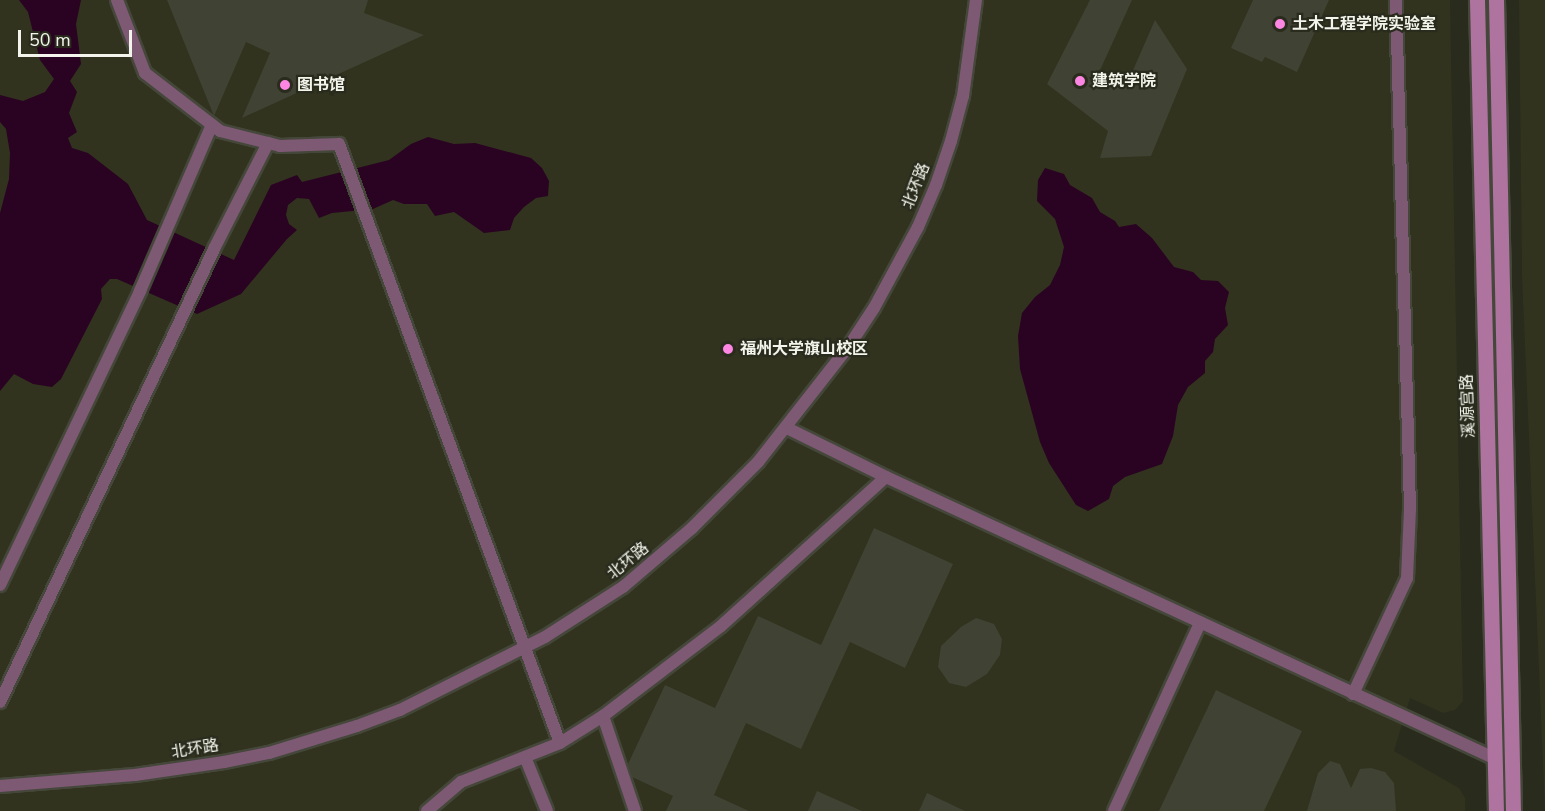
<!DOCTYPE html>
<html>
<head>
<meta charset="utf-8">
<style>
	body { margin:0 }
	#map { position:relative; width:1545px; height:811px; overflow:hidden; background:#292b1d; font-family:"Nunito Sans","Noto Sans SC",sans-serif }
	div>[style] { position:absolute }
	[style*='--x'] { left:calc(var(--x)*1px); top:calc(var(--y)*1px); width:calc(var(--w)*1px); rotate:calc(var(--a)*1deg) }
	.built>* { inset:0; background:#31331e }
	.water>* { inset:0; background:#2a0323 }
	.building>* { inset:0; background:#404233 }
	.roads { filter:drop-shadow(2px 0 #45473a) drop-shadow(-2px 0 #45473a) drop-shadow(0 2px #45473a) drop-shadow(0 -2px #45473a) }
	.street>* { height:12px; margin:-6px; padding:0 6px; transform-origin:6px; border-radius:6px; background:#7e5974 }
	.secondary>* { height:15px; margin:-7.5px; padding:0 7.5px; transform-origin:7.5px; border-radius:7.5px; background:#ae739f }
	.dots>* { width:16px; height:16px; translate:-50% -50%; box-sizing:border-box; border:3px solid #292b1d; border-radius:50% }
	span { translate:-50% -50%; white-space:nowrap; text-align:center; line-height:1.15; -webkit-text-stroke:4.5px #292b1d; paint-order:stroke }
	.poi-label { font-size:16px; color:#f3f4eb; font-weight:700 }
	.left { translate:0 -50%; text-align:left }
	.street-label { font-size:16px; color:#f3f4eb }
	.scale { position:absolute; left:18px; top:30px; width:114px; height:27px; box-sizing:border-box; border:3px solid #f3f4eb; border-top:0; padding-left:8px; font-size:18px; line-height:21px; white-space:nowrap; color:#f3f4eb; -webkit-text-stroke:4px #292b1d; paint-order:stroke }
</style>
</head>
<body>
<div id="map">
	<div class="built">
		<div style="clip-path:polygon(0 0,1450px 0,1463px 701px,1455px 710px,1443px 713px,1410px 698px,1394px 751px,1459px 788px,1465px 798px,1465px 811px,0 811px)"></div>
		<div style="clip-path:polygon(1519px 0,1545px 0,1545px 811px,1522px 275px)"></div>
	</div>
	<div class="water">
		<div style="clip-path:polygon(19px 0,81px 0,76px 24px,81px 64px,70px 81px,77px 92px,69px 113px,77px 132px,68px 138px,72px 148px,88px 153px,128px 184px,147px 220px,234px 260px,271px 185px,297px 175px,302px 182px,389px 160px,411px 144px,428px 137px,454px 144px,475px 143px,531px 158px,542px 168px,549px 181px,548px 196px,536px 198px,524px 207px,514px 218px,510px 230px,484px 233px,454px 212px,435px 216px,427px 204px,404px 204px,393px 200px,373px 209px,332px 213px,319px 218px,309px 199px,297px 198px,288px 205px,286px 215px,289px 224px,297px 230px,287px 239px,241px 294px,197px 314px,117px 279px,110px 279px,101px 289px,102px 299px,61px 379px,52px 387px,33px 384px,14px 374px,0 391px,0 213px,9px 179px,10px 153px,6px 129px,0 122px,0 95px,23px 101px,45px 92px,54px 79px,40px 60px,28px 12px)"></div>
		<div style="clip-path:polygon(1045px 168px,1064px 174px,1070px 185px,1092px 198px,1100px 212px,1115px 221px,1119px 227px,1136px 224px,1152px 238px,1174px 267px,1193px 272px,1201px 280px,1218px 281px,1229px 292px,1225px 308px,1228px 325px,1215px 339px,1213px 352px,1205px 361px,1205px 373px,1188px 387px,1178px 405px,1173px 436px,1162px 464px,1125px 477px,1113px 486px,1109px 499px,1088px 511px,1076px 505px,1049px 463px,1040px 442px,1020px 369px,1018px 336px,1022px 313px,1035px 297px,1050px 285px,1060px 265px,1064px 247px,1055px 219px,1037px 201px,1038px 180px)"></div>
	</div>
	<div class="building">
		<div style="clip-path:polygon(167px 0,368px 0,364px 13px,424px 35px,242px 118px,270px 53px,246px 42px,214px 116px)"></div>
		<div style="clip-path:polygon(1090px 0,1132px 0,1096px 79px,1127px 84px,1155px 20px,1187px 69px,1151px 156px,1100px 158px,1108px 131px,1047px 84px)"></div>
		<div style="clip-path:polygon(1253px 0,1329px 0,1297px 72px,1265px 57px,1262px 62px,1231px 48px)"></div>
		<div style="clip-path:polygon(874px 528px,953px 564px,905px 668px,850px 642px,801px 749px,746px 723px,714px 795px,749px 811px,666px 811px,673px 796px,632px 777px,628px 764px,665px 685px,715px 708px,758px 616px,821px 645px)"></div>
		<div style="clip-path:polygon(976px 618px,994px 624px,1002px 639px,1000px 655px,987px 674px,966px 687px,949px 683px,938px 667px,941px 646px,961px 627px)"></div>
		<div style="clip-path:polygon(1216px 690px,1302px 731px,1264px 811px,1159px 811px)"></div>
		<div style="clip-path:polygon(1330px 761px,1340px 764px,1351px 788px,1360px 769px,1371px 768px,1385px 772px,1394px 783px,1396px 811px,1307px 811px,1318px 773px)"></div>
		<div style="clip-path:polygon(817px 791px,862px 811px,808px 811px)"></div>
		<div style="clip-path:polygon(927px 793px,965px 811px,919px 811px)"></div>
	</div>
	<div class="roads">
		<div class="street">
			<div style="--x:117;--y:0;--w:78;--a:69"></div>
			<div style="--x:145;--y:73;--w:95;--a:37.7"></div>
			<div style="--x:220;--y:131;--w:62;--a:14"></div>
			<div style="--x:280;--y:146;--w:59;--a:-1.9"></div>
			<div style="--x:339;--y:144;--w:638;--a:69.75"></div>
			<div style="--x:787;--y:428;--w:110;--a:26.3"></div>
			<div style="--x:886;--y:477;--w:672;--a:24.81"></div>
			<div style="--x:0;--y:585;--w:326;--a:-64.5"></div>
			<div style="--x:140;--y:291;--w:181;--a:-66.6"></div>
			<div style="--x:1353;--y:694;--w:128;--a:-65"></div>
			<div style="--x:1407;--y:578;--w:70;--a:-87.5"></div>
			<div style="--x:1410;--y:508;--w:508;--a:-91.58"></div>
			<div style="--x:0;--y:702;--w:501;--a:-64.71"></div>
			<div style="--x:214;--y:249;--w:119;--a:-63"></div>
			<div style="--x:603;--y:716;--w:100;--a:71.4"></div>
			<div style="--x:525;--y:757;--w:58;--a:67.8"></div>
			<div style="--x:0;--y:786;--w:135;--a:-4.7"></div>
			<div style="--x:135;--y:775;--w:90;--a:-8.3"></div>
			<div style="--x:224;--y:762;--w:46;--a:-11.3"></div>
			<div style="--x:269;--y:753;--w:92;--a:-17.1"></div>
			<div style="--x:357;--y:726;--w:46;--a:-20.4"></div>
			<div style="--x:400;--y:710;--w:162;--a:-26.7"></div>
			<div style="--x:545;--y:637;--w:93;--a:-32.7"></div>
			<div style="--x:623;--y:587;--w:91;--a:-40.5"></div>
			<div style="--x:692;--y:528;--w:93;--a:-45"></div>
			<div style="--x:758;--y:462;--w:147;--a:-51.9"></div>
			<div style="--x:849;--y:346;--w:45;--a:-56.7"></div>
			<div style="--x:874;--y:308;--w:92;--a:-61.5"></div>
			<div style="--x:918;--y:227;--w:46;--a:-66.8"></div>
			<div style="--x:936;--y:185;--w:46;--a:-71.2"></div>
			<div style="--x:951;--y:141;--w:47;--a:-75.1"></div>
			<div style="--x:963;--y:96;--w:97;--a:-82.3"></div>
			<div style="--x:427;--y:811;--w:45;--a:-40.5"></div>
			<div style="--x:461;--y:782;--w:106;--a:-21.5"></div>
			<div style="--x:560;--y:743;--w:51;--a:-32.1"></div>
			<div style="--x:603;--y:716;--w:148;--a:-37.3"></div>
			<div style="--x:721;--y:626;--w:222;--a:-42.1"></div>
			<div style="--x:1114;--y:811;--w:207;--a:-65.4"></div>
		</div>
		<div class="secondary">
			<div style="--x:1477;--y:0;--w:811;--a:88.66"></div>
			<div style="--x:1496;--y:0;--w:811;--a:88.8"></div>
		</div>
	</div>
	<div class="dots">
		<div style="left:1280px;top:24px;background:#fd86e2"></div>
		<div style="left:1080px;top:81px;background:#fd86e2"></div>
		<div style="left:285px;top:85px;background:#fd86e2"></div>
		<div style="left:728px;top:349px;background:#fd86e2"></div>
	</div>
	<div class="poi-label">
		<span class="left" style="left:1292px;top:24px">土木工程学院实验室</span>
		<span class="left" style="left:1092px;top:81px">建筑学院</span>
		<span class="left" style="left:297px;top:85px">图书馆</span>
		<span class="left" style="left:740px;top:349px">福州大学旗山校区</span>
	</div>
	<div class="street-label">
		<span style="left:916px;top:186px;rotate:-68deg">北环路</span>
		<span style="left:1468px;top:406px;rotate:-92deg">溪源宫路</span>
		<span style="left:628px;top:561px;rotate:-39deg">北环路</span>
		<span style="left:195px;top:749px;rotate:-9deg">北环路</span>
	</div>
	<div class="scale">50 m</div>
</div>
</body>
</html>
